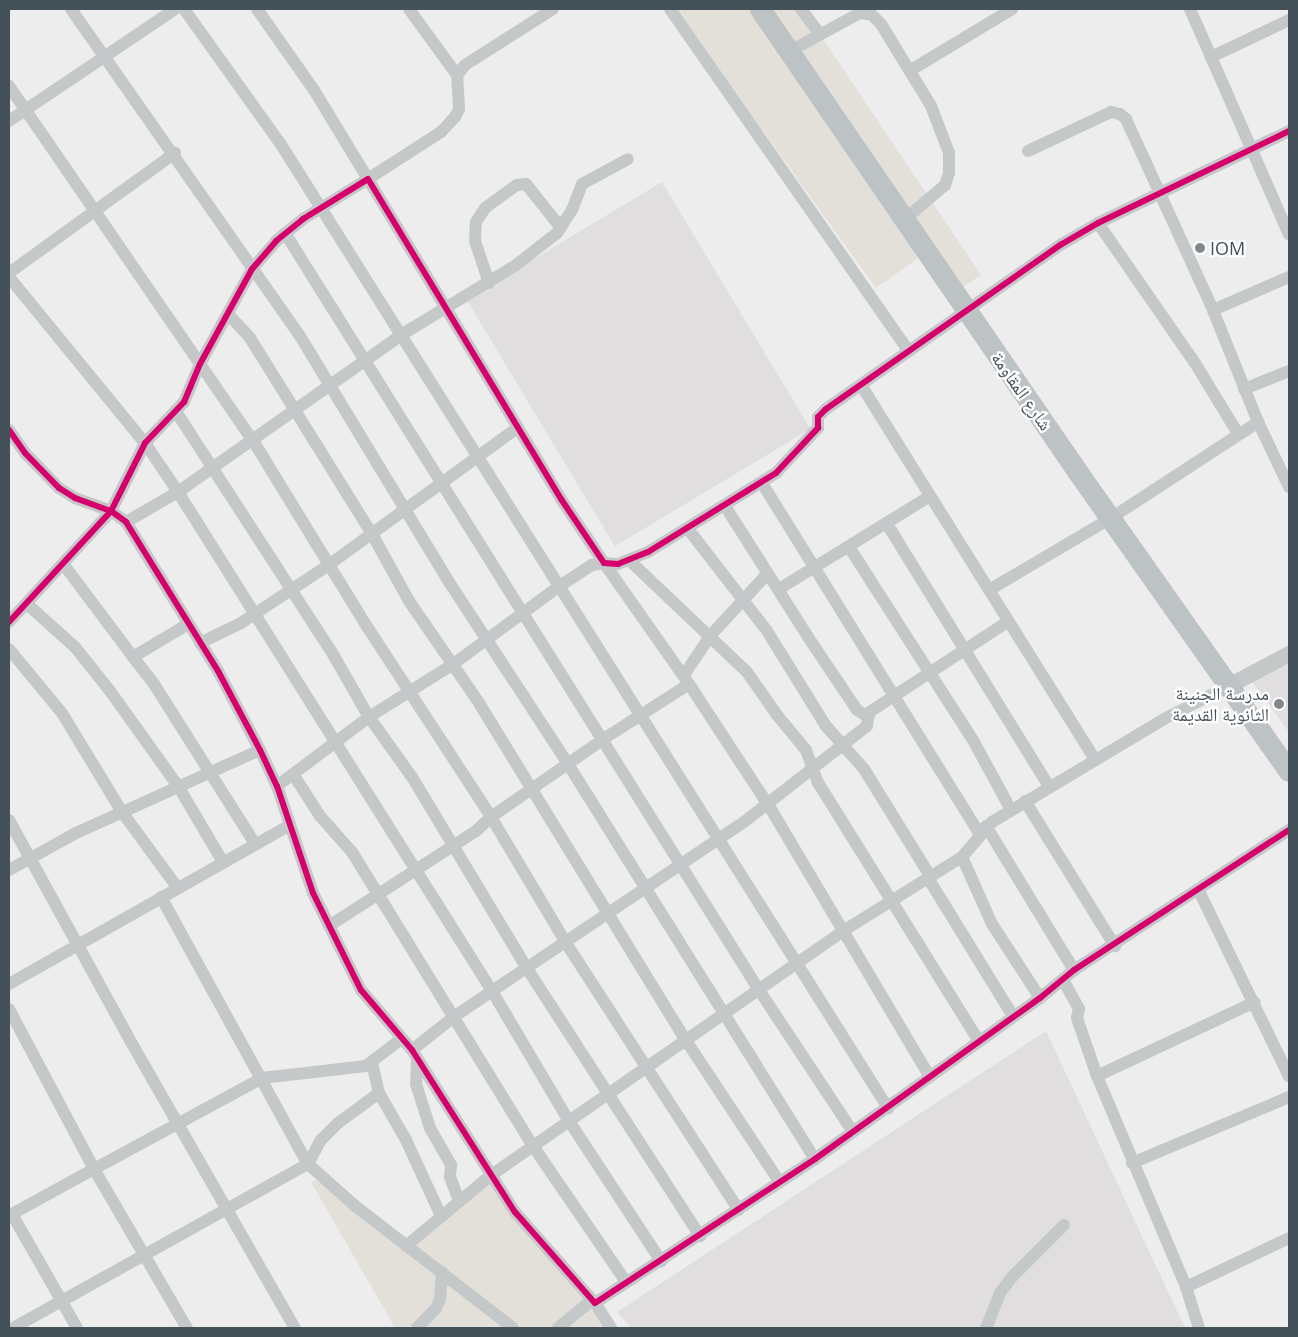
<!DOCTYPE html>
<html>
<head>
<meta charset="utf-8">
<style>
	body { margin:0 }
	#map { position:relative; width:1298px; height:1337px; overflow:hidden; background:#eeeded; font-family:"Open Sans","Noto Naskh Arabic",sans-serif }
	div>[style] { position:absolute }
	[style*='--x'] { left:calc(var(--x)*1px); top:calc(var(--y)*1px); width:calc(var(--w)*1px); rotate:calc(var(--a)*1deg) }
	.commercial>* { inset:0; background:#e3e0da }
	.education>* { inset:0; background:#e0dedf; transform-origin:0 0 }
	.minor>* { height:12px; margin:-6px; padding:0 6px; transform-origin:6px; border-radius:6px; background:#c5c8c9 }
	.tertiary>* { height:16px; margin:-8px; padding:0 8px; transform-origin:8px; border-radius:8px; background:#c5c8c9 }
	.trunk>* { height:21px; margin:-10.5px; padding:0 10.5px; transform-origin:10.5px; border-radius:10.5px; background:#bdc2c5 }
	.cycleway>* { height:6px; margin:-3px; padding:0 3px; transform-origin:3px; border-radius:3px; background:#d6006c }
	.dots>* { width:14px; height:14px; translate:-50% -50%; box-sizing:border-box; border:2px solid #fff; border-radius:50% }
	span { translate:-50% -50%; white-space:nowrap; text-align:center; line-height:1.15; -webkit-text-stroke:4.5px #fff; paint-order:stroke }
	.poi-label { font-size:18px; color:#455159 }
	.left { translate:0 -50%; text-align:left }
	.right { translate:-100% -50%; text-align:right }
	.street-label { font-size:18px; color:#455159 }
	.frame { position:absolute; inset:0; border:10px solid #455159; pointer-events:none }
</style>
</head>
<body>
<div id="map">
	<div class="commercial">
		<div style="clip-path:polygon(675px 9px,753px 9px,920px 257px,876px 288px)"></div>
		<div style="clip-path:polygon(768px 9px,803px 9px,981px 275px,960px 289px)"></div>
		<div style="clip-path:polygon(316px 1180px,406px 1250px,490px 1182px,585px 1297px,607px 1328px,395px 1328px,311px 1182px)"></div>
	</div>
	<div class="education">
		<div style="left:662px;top:182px;width:288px;height:228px;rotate:59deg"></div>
		<div style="clip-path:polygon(1289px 657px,1289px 732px,1248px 676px)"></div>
		<div style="clip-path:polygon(1046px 1031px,1185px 1328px,631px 1328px,617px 1312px)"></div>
	</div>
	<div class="minor">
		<div style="--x:71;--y:9;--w:399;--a:55"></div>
		<div style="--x:300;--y:336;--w:288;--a:58.8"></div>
		<div style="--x:449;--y:582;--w:217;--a:56.8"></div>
		<div style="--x:568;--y:764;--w:466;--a:58"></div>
		<div style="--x:184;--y:9;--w:165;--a:54.4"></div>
		<div style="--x:280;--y:143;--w:1141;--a:57.79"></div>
		<div style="--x:257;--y:9;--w:99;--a:54.9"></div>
		<div style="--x:314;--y:90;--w:104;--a:58.8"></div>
		<div style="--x:368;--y:179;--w:87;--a:-32.8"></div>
		<div style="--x:441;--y:132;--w:21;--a:-47"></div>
		<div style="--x:455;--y:117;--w:9;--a:-63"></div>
		<div style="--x:459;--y:109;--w:34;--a:-93"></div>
		<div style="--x:457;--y:75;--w:13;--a:-51"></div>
		<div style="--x:465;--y:65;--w:104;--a:-32.5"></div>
		<div style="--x:409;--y:9;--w:82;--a:54"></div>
		<div style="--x:670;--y:9;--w:417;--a:55.1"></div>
		<div style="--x:801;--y:9;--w:31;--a:53"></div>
		<div style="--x:1190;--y:9;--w:246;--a:66.3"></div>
		<div style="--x:790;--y:51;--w:80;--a:-28.5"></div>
		<div style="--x:860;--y:13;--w:12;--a:9"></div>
		<div style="--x:872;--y:15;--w:13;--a:45"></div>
		<div style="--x:881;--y:24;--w:96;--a:58.6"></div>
		<div style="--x:931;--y:106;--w:50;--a:69"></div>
		<div style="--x:949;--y:153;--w:20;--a:90"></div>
		<div style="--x:949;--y:173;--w:13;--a:108"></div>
		<div style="--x:945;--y:185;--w:52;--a:139.6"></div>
		<div style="--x:1211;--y:57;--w:86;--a:-25.4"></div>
		<div style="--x:911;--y:70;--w:118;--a:-31.1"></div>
		<div style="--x:9;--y:86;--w:429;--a:55.5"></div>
		<div style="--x:252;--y:439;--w:222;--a:58.5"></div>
		<div style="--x:368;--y:628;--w:225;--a:56.9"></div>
		<div style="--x:491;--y:817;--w:147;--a:59.2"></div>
		<div style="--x:566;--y:943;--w:318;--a:57.1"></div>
		<div style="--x:9;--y:121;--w:200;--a:-34"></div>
		<div style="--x:1028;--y:151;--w:92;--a:-25.2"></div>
		<div style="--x:1111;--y:112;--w:9;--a:13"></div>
		<div style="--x:1120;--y:114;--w:8;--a:40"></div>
		<div style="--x:1126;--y:119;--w:210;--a:65.5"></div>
		<div style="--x:1213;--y:310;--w:121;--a:68.1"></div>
		<div style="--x:1258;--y:422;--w:72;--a:64.5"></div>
		<div style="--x:1098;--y:223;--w:170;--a:55.3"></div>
		<div style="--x:1195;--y:363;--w:81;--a:58.7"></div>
		<div style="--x:285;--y:233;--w:893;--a:57.95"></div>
		<div style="--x:759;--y:990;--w:170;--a:56.5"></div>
		<div style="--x:9;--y:273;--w:205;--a:-35.9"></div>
		<div style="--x:9;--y:277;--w:215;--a:50.7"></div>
		<div style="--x:145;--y:443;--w:59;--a:56"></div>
		<div style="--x:178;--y:492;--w:590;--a:57.82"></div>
		<div style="--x:492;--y:991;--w:151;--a:59.4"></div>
		<div style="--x:569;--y:1121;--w:168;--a:56.7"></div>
		<div style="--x:489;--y:283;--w:44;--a:-108.4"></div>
		<div style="--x:475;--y:241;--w:19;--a:-87"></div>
		<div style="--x:476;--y:222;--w:17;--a:-57"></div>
		<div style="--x:485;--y:208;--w:39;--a:-36"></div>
		<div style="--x:517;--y:185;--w:9;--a:-6"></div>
		<div style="--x:526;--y:184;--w:56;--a:51.5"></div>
		<div style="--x:1213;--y:310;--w:83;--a:-23.5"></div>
		<div style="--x:228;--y:314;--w:33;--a:47"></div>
		<div style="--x:250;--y:338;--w:231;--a:58.1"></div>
		<div style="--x:372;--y:534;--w:77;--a:61.1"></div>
		<div style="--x:409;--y:601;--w:124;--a:55.5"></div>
		<div style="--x:479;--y:703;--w:394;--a:58.5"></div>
		<div style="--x:685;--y:1039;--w:170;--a:56.5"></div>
		<div style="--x:861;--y:385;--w:441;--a:58"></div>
		<div style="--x:1244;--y:389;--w:48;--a:-21.8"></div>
		<div style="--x:177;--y:413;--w:289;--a:57.1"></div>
		<div style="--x:334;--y:656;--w:70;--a:60.2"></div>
		<div style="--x:369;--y:717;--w:74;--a:54.4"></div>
		<div style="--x:412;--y:777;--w:225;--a:59"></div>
		<div style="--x:528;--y:970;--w:317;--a:57.1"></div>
		<div style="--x:9;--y:430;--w:28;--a:55"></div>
		<div style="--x:25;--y:453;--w:49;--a:45.8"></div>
		<div style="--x:59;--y:488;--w:19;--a:32"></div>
		<div style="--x:75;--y:498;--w:38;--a:20"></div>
		<div style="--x:111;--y:511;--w:19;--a:36"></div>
		<div style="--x:126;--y:522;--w:175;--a:58.3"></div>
		<div style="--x:218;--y:671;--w:89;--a:62"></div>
		<div style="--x:260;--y:750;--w:40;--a:65"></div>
		<div style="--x:277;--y:786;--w:113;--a:71.4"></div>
		<div style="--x:313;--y:893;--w:108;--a:63.7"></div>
		<div style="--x:361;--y:990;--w:79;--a:49.6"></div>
		<div style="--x:412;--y:1050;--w:192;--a:57.6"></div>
		<div style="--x:515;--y:1212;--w:121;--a:48.7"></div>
		<div style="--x:595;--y:1303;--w:263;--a:-33.2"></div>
		<div style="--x:815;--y:1159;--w:277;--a:-35.6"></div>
		<div style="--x:1040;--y:998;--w:44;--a:-39.5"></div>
		<div style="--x:1074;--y:970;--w:257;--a:-33.1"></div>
		<div style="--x:762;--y:483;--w:414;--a:58.2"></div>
		<div style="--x:725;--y:506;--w:155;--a:57.6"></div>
		<div style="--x:808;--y:637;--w:88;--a:56.1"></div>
		<div style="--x:857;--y:710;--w:9;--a:32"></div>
		<div style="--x:865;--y:715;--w:170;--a:-33.2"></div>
		<div style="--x:126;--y:522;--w:60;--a:-30"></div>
		<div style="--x:178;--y:492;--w:273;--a:-35.1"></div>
		<div style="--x:401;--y:335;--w:135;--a:-31.3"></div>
		<div style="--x:516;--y:265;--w:52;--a:-38"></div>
		<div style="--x:557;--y:233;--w:27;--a:-57"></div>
		<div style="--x:572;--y:210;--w:28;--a:-69"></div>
		<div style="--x:582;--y:184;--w:52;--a:-28.5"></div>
		<div style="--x:887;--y:524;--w:308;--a:58.3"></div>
		<div style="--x:688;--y:529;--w:129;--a:52.2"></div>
		<div style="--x:767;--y:631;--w:112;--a:58.2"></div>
		<div style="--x:826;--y:726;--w:57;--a:48.5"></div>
		<div style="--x:864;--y:769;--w:126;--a:58.3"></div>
		<div style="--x:849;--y:547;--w:232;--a:57.3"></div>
		<div style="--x:974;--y:742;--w:77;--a:61.4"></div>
		<div style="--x:630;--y:561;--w:161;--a:43.5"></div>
		<div style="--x:747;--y:672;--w:52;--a:55.1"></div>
		<div style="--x:777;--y:715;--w:45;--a:50.4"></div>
		<div style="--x:806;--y:750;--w:33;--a:70"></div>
		<div style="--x:817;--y:781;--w:306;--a:58.1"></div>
		<div style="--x:64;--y:565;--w:115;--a:53.1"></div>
		<div style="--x:133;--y:657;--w:64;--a:-31"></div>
		<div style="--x:779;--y:589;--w:177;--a:-31.6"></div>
		<div style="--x:989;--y:590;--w:142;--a:-30.5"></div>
		<div style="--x:1111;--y:518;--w:176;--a:-33.1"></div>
		<div style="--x:27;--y:604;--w:64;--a:41.9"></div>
		<div style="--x:75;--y:647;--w:56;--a:51.5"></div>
		<div style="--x:110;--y:691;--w:117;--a:54.4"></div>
		<div style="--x:178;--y:786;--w:88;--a:59.4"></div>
		<div style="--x:9;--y:622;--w:151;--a:-47.4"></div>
		<div style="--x:111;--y:511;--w:76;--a:-63.4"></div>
		<div style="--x:145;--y:443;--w:57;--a:-46.4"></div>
		<div style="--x:184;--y:402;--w:41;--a:-67.2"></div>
		<div style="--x:200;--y:364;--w:108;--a:-61.3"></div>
		<div style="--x:252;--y:269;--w:37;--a:-49"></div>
		<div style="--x:276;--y:241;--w:35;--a:-39"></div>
		<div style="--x:303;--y:219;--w:76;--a:-31.6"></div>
		<div style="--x:368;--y:179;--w:374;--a:58.9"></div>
		<div style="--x:561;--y:499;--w:77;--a:56.1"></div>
		<div style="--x:604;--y:563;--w:14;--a:4"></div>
		<div style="--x:618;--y:564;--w:32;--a:-22"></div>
		<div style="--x:648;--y:552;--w:150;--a:-31.7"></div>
		<div style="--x:776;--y:473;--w:62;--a:-47"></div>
		<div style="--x:818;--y:428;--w:11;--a:-90"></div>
		<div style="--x:818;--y:417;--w:11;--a:-45"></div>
		<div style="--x:826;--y:409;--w:288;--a:-35"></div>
		<div style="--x:1062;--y:244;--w:42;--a:-30.3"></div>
		<div style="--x:1098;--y:223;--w:212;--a:-25.7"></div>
		<div style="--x:200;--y:643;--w:46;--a:-26"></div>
		<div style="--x:241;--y:623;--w:107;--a:-33.5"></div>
		<div style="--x:330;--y:564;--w:230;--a:-36"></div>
		<div style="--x:9;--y:649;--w:83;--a:50.4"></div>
		<div style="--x:62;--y:713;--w:116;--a:58.8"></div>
		<div style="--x:122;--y:812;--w:93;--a:53.7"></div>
		<div style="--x:133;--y:657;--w:34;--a:52"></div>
		<div style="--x:154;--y:684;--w:189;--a:57.7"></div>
		<div style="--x:684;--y:675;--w:48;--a:-56"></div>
		<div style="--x:711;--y:635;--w:84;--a:-47.4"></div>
		<div style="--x:293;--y:774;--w:50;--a:57.3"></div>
		<div style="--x:320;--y:816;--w:48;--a:48.4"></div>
		<div style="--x:352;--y:852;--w:345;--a:58.4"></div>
		<div style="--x:533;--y:1146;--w:165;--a:55.6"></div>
		<div style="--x:277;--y:786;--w:115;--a:-36.9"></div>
		<div style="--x:369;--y:717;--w:98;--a:-32.1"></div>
		<div style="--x:452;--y:665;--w:135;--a:-36.3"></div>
		<div style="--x:561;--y:585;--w:37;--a:-33"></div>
		<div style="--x:592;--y:565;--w:12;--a:-9"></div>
		<div style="--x:604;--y:563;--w:148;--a:54.9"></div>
		<div style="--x:689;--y:684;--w:152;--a:56.8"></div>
		<div style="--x:772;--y:811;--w:309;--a:59.3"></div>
		<div style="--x:1025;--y:801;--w:171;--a:58.2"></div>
		<div style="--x:9;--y:820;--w:245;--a:61.2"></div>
		<div style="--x:127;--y:1035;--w:338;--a:60.2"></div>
		<div style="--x:986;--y:826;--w:169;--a:58.6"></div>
		<div style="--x:962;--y:857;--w:73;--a:65.9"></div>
		<div style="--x:992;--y:924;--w:88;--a:57"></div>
		<div style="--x:9;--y:870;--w:77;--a:-28.9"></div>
		<div style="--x:76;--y:833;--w:202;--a:-24.3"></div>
		<div style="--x:928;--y:878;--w:162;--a:58.4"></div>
		<div style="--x:1198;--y:889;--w:208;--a:64.1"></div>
		<div style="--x:161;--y:897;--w:305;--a:61.2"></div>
		<div style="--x:308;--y:1164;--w:62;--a:41.7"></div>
		<div style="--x:354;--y:1205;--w:201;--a:37.7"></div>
		<div style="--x:329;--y:926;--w:175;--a:-32.9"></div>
		<div style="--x:476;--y:831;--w:21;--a:-43"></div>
		<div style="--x:491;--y:817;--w:139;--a:-34.7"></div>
		<div style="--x:605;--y:738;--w:100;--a:-32.7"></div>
		<div style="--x:1063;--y:980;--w:33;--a:61"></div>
		<div style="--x:1079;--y:1009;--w:9;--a:103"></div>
		<div style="--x:1077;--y:1018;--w:61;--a:71"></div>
		<div style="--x:1097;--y:1076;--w:229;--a:67.1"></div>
		<div style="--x:1186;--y:1287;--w:43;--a:72.4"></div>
		<div style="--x:9;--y:984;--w:323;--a:-29.5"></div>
		<div style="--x:9;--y:1009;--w:181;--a:62"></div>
		<div style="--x:94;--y:1169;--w:191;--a:-28.4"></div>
		<div style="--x:262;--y:1078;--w:105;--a:-6.6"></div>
		<div style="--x:366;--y:1066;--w:44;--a:-37.6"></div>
		<div style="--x:412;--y:1050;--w:55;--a:-38.3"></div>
		<div style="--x:455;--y:1016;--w:348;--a:-33.9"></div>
		<div style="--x:744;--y:822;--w:156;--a:-38"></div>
		<div style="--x:867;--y:726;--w:12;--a:-81"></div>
		<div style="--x:417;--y:1059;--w:25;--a:92"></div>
		<div style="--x:416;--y:1084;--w:46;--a:72.3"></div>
		<div style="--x:430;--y:1128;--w:43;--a:60.4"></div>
		<div style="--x:451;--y:1165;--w:12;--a:95"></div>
		<div style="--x:450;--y:1177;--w:26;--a:69"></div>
		<div style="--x:1097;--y:1076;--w:174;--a:-25.1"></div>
		<div style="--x:379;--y:1093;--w:54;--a:60.1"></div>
		<div style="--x:406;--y:1140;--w:84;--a:65.3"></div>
		<div style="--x:1132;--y:1163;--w:170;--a:-22.8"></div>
		<div style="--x:406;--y:1246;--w:109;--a:-39.8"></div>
		<div style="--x:490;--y:1176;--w:96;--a:-34.8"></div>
		<div style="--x:569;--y:1121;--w:333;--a:-34.7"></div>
		<div style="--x:843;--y:931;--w:140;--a:-31.9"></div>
		<div style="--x:962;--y:857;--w:46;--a:-49.4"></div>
		<div style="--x:992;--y:822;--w:200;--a:-30.9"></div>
		<div style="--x:1164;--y:719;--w:73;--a:-26.9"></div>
		<div style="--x:1186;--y:1287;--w:114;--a:-25.4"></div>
		<div style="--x:595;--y:1303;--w:30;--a:57"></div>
		<div style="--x:13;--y:1328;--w:338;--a:-29.1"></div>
		<div style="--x:308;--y:1164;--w:27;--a:-62"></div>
		<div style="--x:321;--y:1140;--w:24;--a:-45"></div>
		<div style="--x:338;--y:1123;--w:51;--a:-36.2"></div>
		<div style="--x:379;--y:1093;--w:31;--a:-103"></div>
		<div style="--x:77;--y:1328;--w:131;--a:-119.7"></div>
		<div style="--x:12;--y:1214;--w:94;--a:-28.8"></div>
		<div style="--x:94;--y:1169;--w:184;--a:59.7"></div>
		<div style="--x:417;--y:1328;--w:28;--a:-46"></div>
		<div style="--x:436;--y:1308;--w:10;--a:-66"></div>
		<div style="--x:440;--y:1299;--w:27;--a:-86"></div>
		<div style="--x:558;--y:1328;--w:44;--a:-39.5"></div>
		<div style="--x:986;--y:1328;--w:38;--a:-68"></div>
		<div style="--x:1000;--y:1293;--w:21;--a:-53"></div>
		<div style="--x:1013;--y:1276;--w:72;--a:-45"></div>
	</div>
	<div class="tertiary">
		<div style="--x:1229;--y:686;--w:68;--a:-28.1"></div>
	</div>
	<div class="trunk">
		<div style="--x:760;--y:9;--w:560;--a:55.54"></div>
		<div style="--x:1077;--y:471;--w:367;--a:54.8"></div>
	</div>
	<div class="cycleway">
		<div style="--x:9;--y:430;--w:28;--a:55"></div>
		<div style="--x:25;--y:453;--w:49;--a:45.8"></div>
		<div style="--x:59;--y:488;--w:19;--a:32"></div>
		<div style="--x:75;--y:498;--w:38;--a:20"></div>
		<div style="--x:111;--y:511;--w:19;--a:36"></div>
		<div style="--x:126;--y:522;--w:175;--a:58.3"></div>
		<div style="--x:218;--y:671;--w:89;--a:62"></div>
		<div style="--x:260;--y:750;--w:40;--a:65"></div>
		<div style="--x:277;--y:786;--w:113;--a:71.4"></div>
		<div style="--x:313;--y:893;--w:108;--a:63.7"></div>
		<div style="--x:361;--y:990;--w:79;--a:49.6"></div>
		<div style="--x:412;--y:1050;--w:192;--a:57.6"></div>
		<div style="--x:515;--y:1212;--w:121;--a:48.7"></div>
		<div style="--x:595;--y:1303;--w:263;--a:-33.2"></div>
		<div style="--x:815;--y:1159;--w:277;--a:-35.6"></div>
		<div style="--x:1040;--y:998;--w:44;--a:-39.5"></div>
		<div style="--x:1074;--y:970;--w:257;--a:-33.1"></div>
		<div style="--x:9;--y:622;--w:151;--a:-47.4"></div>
		<div style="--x:111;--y:511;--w:76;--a:-63.4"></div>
		<div style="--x:145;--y:443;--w:57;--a:-46.4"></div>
		<div style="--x:184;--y:402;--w:41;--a:-67.2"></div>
		<div style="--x:200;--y:364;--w:108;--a:-61.3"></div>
		<div style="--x:252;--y:269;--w:37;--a:-49"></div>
		<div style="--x:276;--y:241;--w:35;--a:-39"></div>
		<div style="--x:303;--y:219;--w:76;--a:-31.6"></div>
		<div style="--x:368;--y:179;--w:374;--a:58.9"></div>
		<div style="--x:561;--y:499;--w:77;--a:56.1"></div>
		<div style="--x:604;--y:563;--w:14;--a:4"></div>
		<div style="--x:618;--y:564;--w:32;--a:-22"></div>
		<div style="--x:648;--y:552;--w:150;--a:-31.7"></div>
		<div style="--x:776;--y:473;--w:62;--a:-47"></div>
		<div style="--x:818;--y:428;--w:11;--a:-90"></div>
		<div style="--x:818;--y:417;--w:11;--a:-45"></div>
		<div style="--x:826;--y:409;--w:288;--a:-35"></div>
		<div style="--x:1062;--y:244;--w:42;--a:-30.3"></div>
		<div style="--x:1098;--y:223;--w:212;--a:-25.7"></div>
	</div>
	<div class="dots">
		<div style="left:1200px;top:248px;background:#80888d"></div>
		<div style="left:1279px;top:704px;background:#80888d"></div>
	</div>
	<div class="poi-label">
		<span class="left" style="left:1210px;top:248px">IOM</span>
		<span class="right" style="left:1269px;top:704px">مدرسة الجنينة<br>الثانوية القديمة</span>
	</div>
	<div class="street-label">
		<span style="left:1022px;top:391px;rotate:55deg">شارع المقاومة</span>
	</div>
	<div class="frame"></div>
</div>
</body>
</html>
